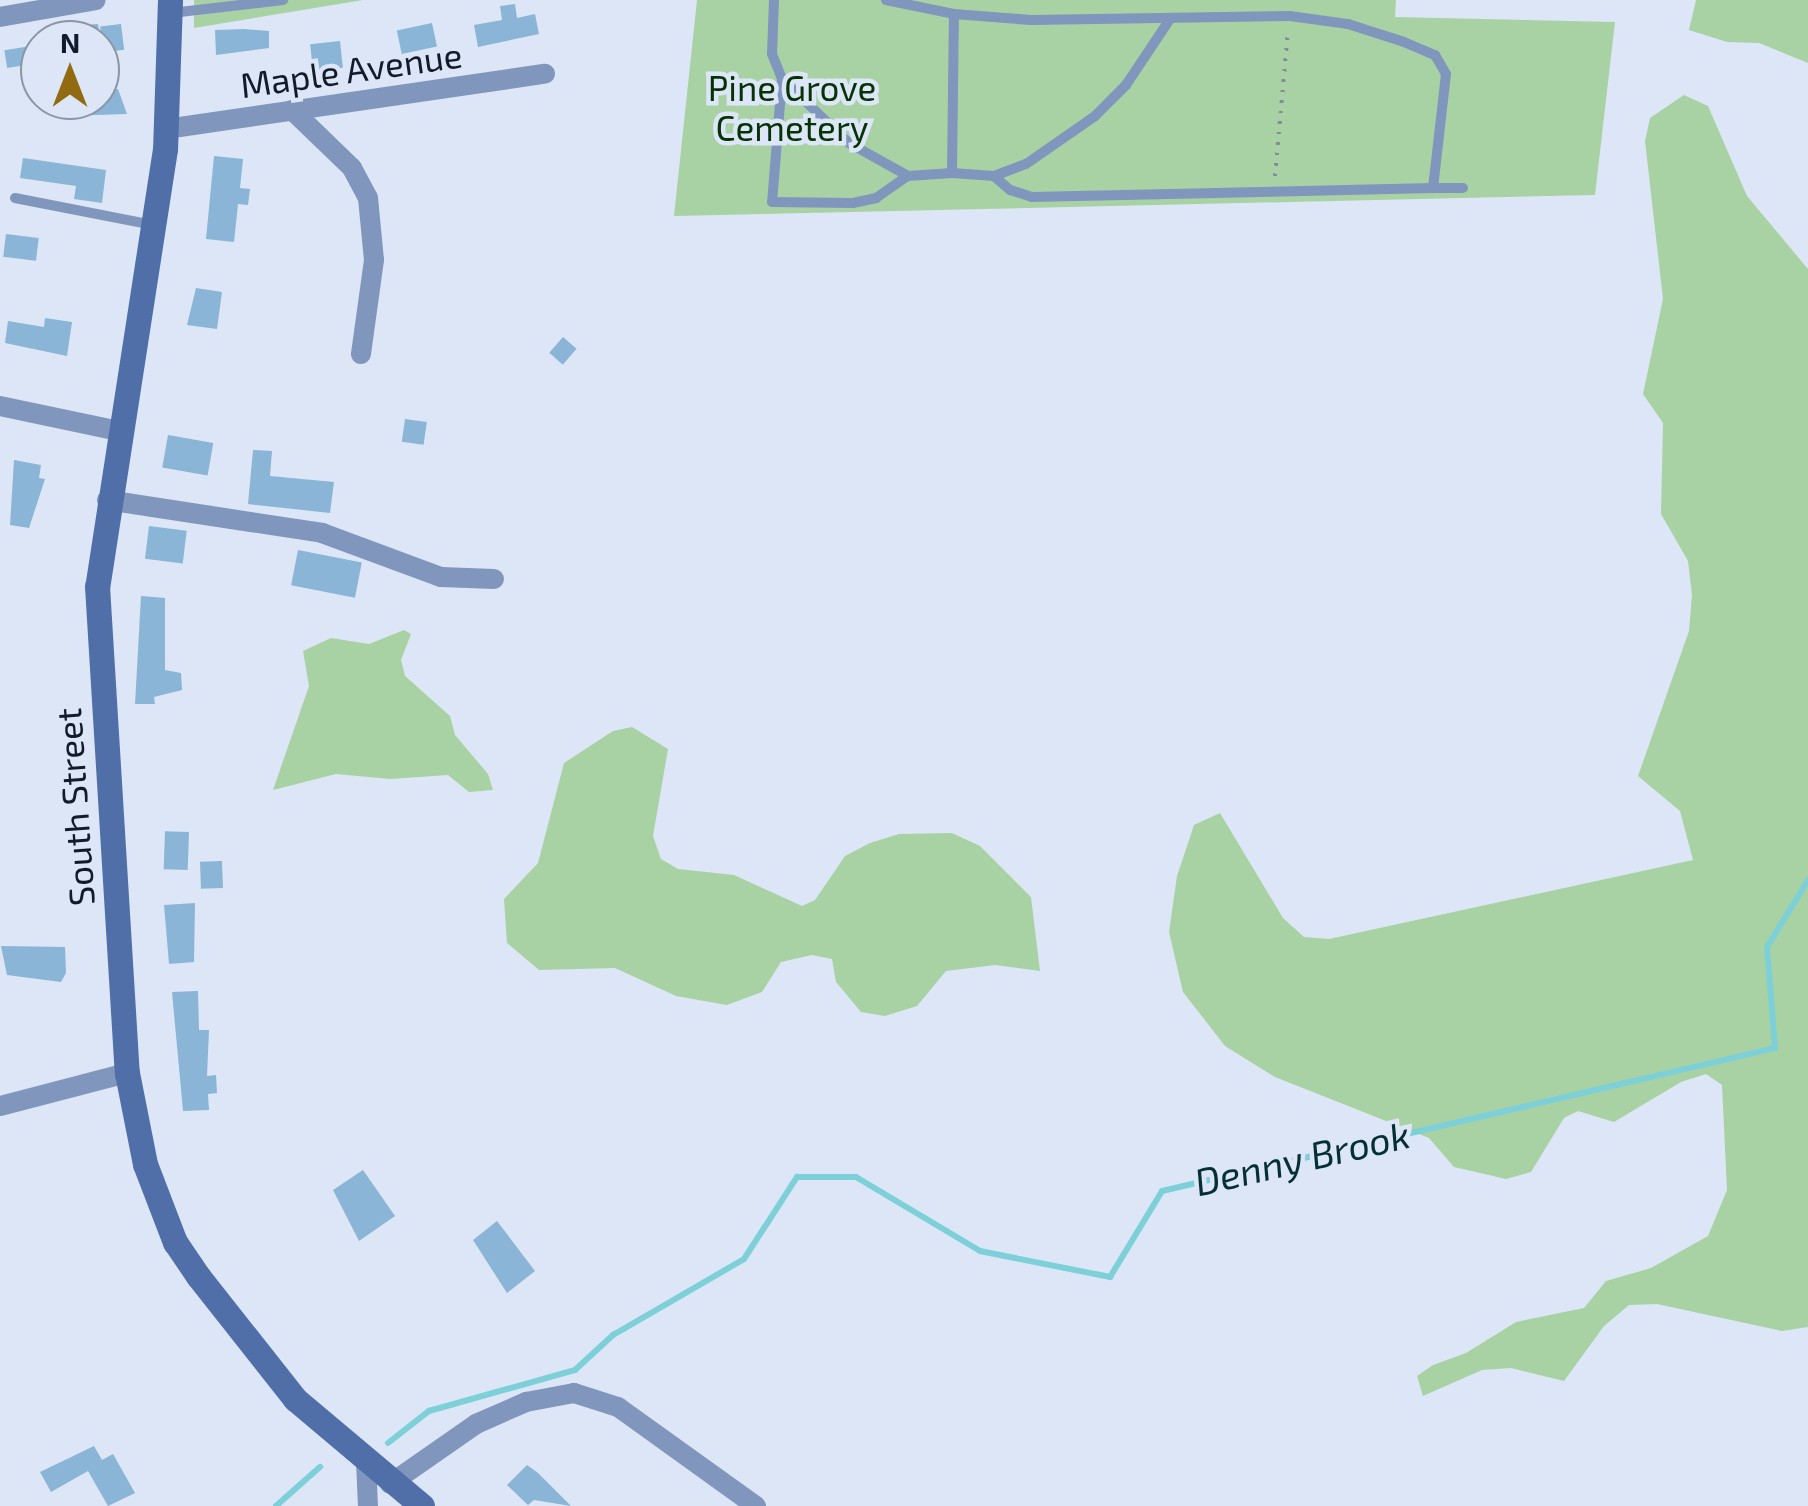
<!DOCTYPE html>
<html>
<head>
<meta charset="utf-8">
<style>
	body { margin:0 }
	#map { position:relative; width:1808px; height:1506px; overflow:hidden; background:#dce6f7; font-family:"Exo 2",sans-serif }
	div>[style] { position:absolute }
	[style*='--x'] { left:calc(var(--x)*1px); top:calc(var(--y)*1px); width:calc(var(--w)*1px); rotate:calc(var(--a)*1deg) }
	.green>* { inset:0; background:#a8d2a3 }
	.stream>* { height:6px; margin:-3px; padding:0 3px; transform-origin:3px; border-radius:3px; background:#7dd0d7 }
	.building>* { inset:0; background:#8ab5d6; transform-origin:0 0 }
	.path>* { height:4px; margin-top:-2px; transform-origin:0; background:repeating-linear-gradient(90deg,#828b9b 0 2.5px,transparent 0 10.5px) }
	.service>* { height:10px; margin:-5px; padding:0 5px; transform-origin:5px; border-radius:5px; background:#8096bd }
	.minor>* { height:20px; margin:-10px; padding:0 10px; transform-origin:10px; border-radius:10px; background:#8096bd }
	.secondary>* { height:25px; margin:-12.5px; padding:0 12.5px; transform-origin:12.5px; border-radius:12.5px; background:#506fa8 }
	span { translate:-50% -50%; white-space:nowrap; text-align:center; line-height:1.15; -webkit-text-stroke:9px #dce6f7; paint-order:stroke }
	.street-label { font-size:35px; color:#131b2b }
	.park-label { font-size:35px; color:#063303 }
	.water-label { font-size:38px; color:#053033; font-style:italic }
	.north { position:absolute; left:20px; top:20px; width:100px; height:100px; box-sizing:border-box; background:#dce6f7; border:2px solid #8c95a5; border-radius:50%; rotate:0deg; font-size:28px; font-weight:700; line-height:40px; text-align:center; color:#131b2b }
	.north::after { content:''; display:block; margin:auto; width:35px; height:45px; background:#916a11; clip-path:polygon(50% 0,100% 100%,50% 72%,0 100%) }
</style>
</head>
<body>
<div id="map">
	<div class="green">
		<div style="clip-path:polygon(194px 0,363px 0,194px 28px)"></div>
		<div style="clip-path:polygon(697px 0,1396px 0,1395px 17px,1615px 22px,1595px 195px,674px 216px)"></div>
		<div style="clip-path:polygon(1696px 0,1808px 0,1808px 63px,1759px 43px,1727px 42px,1689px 30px)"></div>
		<div style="clip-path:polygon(1684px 95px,1708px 106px,1747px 196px,1808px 269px,1808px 1327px,1782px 1331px,1657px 1304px,1629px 1305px,1604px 1326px,1564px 1381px,1511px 1368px,1482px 1370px,1423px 1396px,1417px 1376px,1433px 1365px,1466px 1353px,1516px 1322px,1584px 1308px,1606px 1281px,1651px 1268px,1708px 1236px,1727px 1190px,1722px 1085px,1706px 1074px,1681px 1082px,1614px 1122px,1578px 1111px,1564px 1118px,1531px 1172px,1506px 1179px,1454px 1167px,1429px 1138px,1275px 1077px,1225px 1046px,1183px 992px,1169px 932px,1177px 876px,1194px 825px,1220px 813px,1283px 918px,1304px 937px,1329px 939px,1693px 860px,1680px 811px,1638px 776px,1689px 631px,1692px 595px,1688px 561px,1661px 514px,1663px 423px,1643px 394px,1663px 299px,1645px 141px,1650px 118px)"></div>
		<div style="clip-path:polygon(404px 630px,411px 634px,401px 660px,405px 676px,450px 716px,455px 735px,488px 774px,493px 790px,469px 792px,448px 775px,390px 779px,336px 774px,273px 790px,309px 686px,303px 651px,331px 638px,369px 644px)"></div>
		<div style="clip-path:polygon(632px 727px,668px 749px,653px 836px,661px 859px,678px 869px,734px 875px,802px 906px,815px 900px,845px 856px,870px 843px,899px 834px,952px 833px,980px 846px,1031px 897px,1040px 971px,995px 965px,946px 971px,917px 1006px,885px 1016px,861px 1012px,836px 982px,832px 959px,812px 955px,781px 962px,762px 992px,727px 1005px,676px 996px,615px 968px,539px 970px,507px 943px,504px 899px,538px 863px,564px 763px,613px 731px)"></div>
	</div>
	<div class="stream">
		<div style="--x:388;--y:1443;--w:52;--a:-38"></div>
		<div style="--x:429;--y:1411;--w:152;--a:-15.7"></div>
		<div style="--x:575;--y:1370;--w:52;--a:-42.6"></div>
		<div style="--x:613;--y:1335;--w:151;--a:-30.1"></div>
		<div style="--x:744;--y:1259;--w:98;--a:-57.1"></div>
		<div style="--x:797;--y:1177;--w:59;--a:0"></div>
		<div style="--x:856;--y:1177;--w:144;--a:30.8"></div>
		<div style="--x:980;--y:1251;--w:133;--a:11.3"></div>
		<div style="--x:1110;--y:1277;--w:100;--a:-58.8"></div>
		<div style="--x:1162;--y:1191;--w:629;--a:-13.13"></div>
		<div style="--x:1775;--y:1048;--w:101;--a:-94.5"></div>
		<div style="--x:1767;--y:947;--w:79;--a:-58.5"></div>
		<div style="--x:276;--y:1506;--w:59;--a:-41.6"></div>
	</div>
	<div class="building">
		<div style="clip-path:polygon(515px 4px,517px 18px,535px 14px,539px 34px,478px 47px,474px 25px,502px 20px,500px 6px)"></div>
		<div style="left:432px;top:23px;width:24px;height:36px;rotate:78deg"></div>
		<div style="clip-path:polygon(98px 24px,100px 40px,85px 40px,83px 25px)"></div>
		<div style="left:121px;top:24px;width:26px;height:21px;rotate:83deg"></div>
		<div style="clip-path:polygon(244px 29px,269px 31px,269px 48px,216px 55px,215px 30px)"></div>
		<div style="left:340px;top:41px;width:27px;height:30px;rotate:84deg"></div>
		<div style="left:31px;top:46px;width:18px;height:27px;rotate:81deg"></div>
		<div style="clip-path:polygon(118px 89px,127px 114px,64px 116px,63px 100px,100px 100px,100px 90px)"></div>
		<div style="clip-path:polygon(214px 156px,243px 159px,240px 188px,250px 189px,248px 205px,238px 204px,234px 242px,206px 239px)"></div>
		<div style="clip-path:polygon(23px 158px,106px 170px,102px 203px,74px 199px,76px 186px,20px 178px)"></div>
		<div style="left:6px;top:234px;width:33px;height:23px;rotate:7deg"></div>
		<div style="clip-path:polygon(196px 288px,222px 292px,217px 329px,187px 325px)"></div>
		<div style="clip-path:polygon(45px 318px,72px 322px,67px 356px,5px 343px,8px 321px,44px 327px)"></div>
		<div style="left:563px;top:337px;width:18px;height:21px;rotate:41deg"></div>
		<div style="left:405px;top:419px;width:22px;height:23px;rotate:8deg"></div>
		<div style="left:168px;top:435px;width:46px;height:33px;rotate:10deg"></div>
		<div style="clip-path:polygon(253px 450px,272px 451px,270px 476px,334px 482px,330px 513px,248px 504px)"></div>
		<div style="clip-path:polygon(14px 460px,41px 465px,39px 478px,45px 479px,29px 528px,10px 525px)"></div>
		<div style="left:149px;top:526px;width:38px;height:33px;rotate:7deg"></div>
		<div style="left:298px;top:550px;width:65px;height:36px;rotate:11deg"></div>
		<div style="clip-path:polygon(141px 596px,165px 598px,165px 670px,181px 673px,182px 690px,154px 697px,155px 704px,135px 704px)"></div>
		<div style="left:189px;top:832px;width:38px;height:24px;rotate:92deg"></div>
		<div style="left:222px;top:861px;width:27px;height:22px;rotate:88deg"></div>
		<div style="clip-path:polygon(195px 903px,194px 962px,169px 964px,164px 905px)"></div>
		<div style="clip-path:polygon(1px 946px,65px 947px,66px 973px,61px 982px,7px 975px)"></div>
		<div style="clip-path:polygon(198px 991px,199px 1030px,209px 1030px,207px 1076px,216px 1075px,217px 1093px,208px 1094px,209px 1110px,183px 1111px,172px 992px)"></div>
		<div style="clip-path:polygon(363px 1170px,395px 1216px,359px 1241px,333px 1190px)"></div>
		<div style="clip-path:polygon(497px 1221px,535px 1271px,507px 1293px,473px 1240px)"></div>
		<div style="clip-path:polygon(94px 1446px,102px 1460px,113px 1454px,135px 1493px,108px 1506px,88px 1471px,51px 1492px,40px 1472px)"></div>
		<div style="clip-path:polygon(527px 1465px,538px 1473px,571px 1506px,534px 1500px,528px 1505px,507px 1485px)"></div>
	</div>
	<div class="path">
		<div style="--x:1275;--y:176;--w:146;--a:-84.9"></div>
	</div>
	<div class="service">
		<div style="--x:774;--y:0;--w:54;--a:92.1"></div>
		<div style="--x:772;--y:54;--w:27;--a:68"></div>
		<div style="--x:782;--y:79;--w:123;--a:94.6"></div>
		<div style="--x:772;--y:202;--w:81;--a:0.7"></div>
		<div style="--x:853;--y:203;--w:24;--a:-12"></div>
		<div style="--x:876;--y:198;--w:39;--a:-35"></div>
		<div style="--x:908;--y:176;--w:44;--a:-3.9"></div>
		<div style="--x:886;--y:0;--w:69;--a:11.6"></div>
		<div style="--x:171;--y:13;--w:113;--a:-6.6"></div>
		<div style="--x:954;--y:14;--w:77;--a:4.5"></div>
		<div style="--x:1031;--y:20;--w:259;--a:-0.9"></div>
		<div style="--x:1290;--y:16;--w:59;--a:7.9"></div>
		<div style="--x:1348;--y:24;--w:59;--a:17.8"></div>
		<div style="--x:1404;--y:42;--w:34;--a:23"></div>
		<div style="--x:1435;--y:55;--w:22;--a:60"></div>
		<div style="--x:1446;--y:74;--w:115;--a:96.5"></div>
		<div style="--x:1433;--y:188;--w:401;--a:178.7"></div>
		<div style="--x:1032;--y:197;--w:23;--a:-162"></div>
		<div style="--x:1010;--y:190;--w:21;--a:-139"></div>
		<div style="--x:994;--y:176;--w:42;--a:-175.9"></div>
		<div style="--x:952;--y:173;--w:159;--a:-89.3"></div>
		<div style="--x:782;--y:79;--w:93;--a:43.7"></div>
		<div style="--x:849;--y:143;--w:68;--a:29.2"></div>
		<div style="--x:994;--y:176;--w:34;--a:-21"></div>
		<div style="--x:1026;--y:164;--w:84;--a:-34.8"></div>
		<div style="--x:1095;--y:116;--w:44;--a:-45"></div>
		<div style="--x:1126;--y:85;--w:79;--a:-56.3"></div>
		<div style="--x:1433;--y:188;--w:30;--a:0"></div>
		<div style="--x:15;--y:198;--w:140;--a:11.1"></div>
	</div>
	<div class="minor">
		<div style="--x:0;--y:17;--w:97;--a:-10"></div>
		<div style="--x:292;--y:110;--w:83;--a:44"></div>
		<div style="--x:352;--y:168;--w:34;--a:62"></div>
		<div style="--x:368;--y:198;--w:62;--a:84.5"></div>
		<div style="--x:374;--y:260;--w:95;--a:97.9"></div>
		<div style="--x:166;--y:129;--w:383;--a:-8.3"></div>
		<div style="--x:0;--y:406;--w:122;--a:11.9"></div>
		<div style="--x:107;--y:500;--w:218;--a:8.7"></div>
		<div style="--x:322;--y:533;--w:127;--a:20.3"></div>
		<div style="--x:441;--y:577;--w:53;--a:2.2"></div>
		<div style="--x:0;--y:1106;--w:131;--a:-14.6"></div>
		<div style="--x:366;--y:1461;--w:45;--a:87.5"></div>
		<div style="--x:390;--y:1484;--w:105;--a:-34.9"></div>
		<div style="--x:476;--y:1424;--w:55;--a:-23.7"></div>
		<div style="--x:526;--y:1402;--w:49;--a:-10.6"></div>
		<div style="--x:574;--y:1393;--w:46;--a:17.7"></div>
		<div style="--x:618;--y:1407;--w:170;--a:35.7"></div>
	</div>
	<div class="secondary">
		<div style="--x:170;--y:0;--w:149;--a:91.9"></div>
		<div style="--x:165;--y:149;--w:442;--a:98.8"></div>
		<div style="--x:97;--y:586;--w:488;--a:86.5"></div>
		<div style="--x:127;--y:1073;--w:93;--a:78.8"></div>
		<div style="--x:145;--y:1164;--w:84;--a:69"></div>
		<div style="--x:175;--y:1242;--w:41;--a:55.9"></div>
		<div style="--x:198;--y:1276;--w:157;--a:51.7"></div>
		<div style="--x:295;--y:1399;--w:166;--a:40.1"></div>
	</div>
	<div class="street-label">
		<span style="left:351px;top:69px;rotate:-8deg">Maple Avenue</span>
		<span style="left:74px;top:807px;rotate:-94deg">South Street</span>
	</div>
	<div class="park-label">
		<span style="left:792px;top:107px">Pine Grove<br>Cemetery</span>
	</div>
	<div class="water-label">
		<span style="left:1302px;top:1158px;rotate:-13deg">Denny Brook</span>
	</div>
	<div class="north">N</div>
</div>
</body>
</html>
